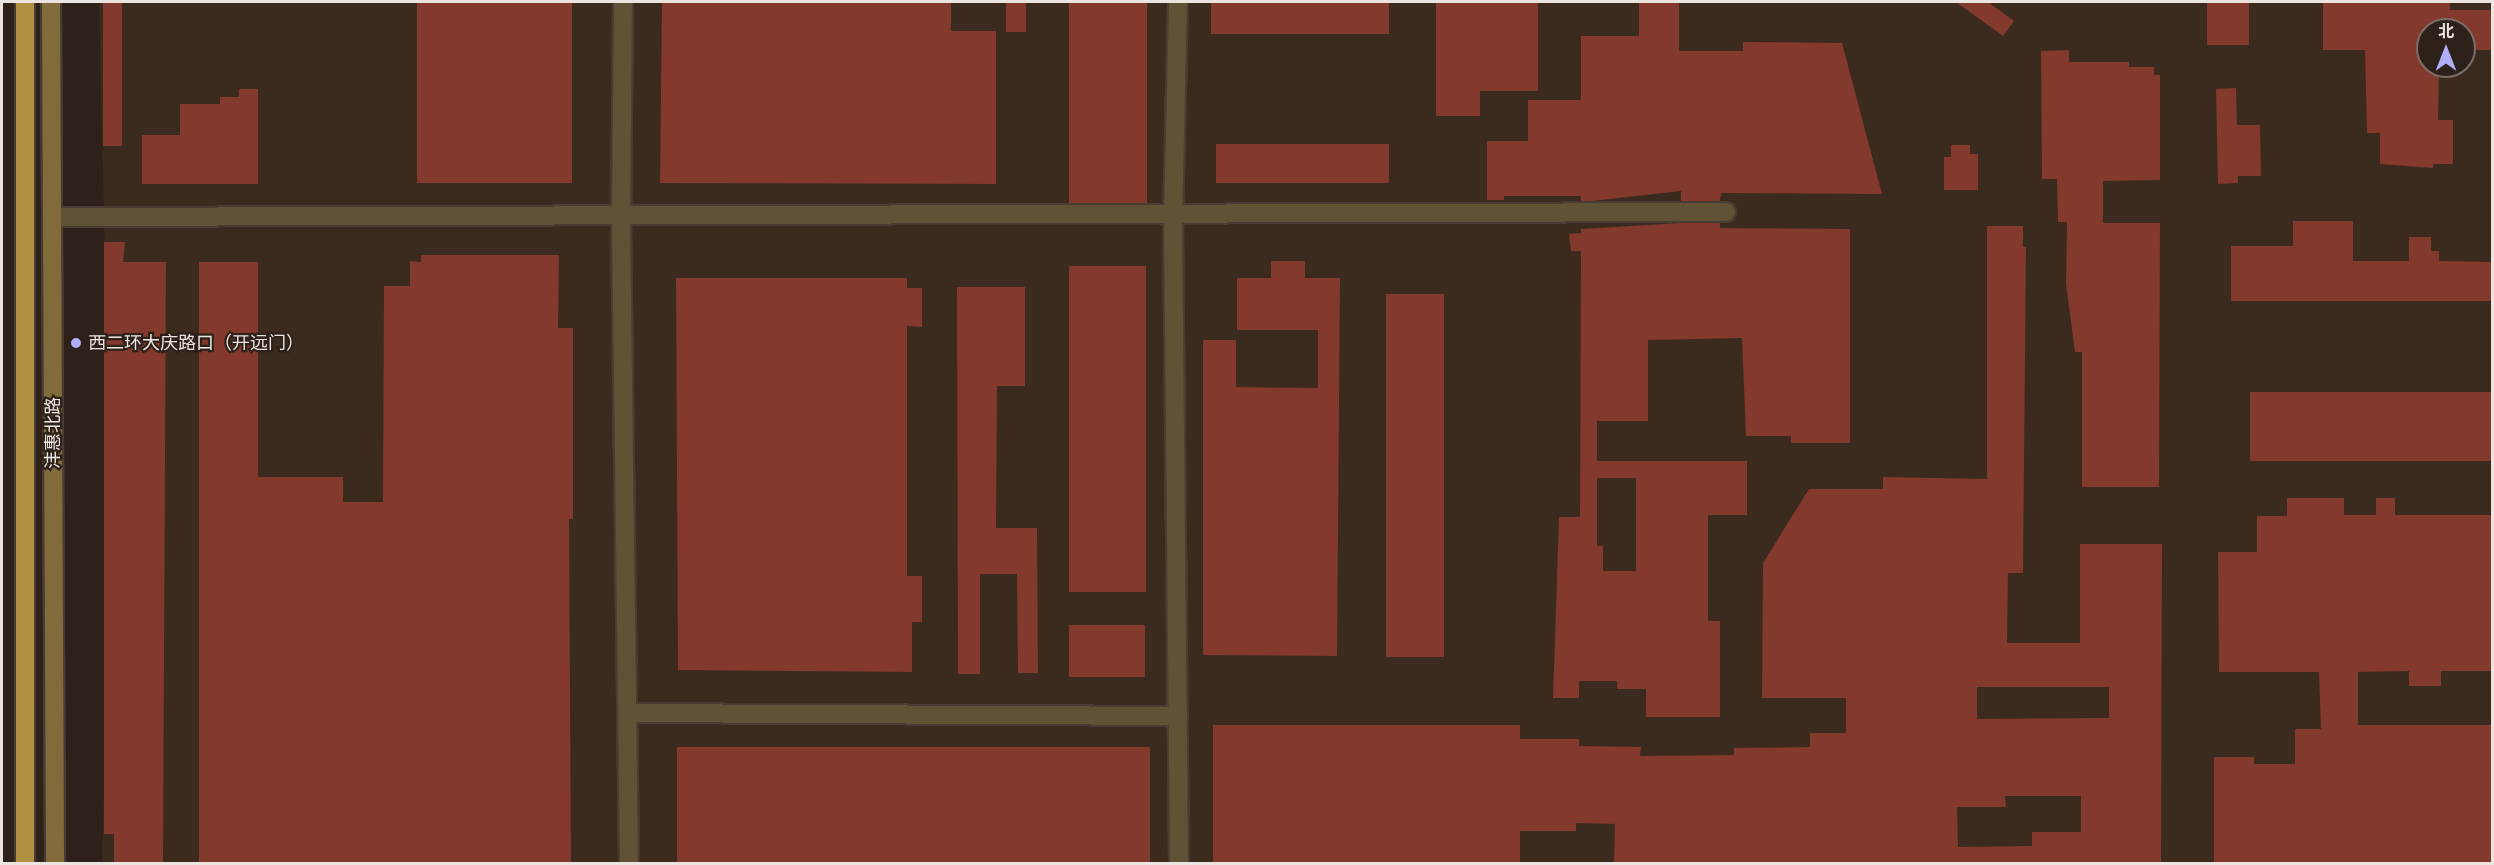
<!DOCTYPE html>
<html>
<head>
<meta charset="utf-8">
<style>
	body { margin:0 }
	#map { position:relative; width:2494px; height:865px; overflow:hidden; background:#2d2119; font-family:"Roboto Serif","Noto Sans SC",serif }
	div>[style] { position:absolute }
	[style*='--x'] { left:calc(var(--x)*1px); top:calc(var(--y)*1px); width:calc(var(--w)*1px); rotate:calc(var(--a)*1deg) }
	.built>* { inset:0; background:#3b2a1e }
	.building>* { inset:0; background:#83392c; transform-origin:0 0 }
	.roads { filter:drop-shadow(2px 0 #483c35) drop-shadow(-2px 0 #483c35) drop-shadow(0 2px #483c35) drop-shadow(0 -2px #483c35) }
	.street>* { height:18px; margin:-9px; padding:0 9px; transform-origin:9px; border-radius:9px; background:#605235 }
	.secondary>* { height:18px; margin:-9px; padding:0 9px; transform-origin:9px; border-radius:9px; background:#816b3b }
	.highway>* { height:18px; margin:-9px; padding:0 9px; transform-origin:9px; border-radius:9px; background:#b29042 }
	.dots>* { width:16px; height:16px; translate:-50% -50%; box-sizing:border-box; border:3px solid #2d2119; border-radius:50% }
	span { translate:-50% -50%; white-space:nowrap; text-align:center; line-height:1.15; -webkit-text-stroke:4.5px #2d2119; paint-order:stroke }
	.poi-label { font-size:18px; color:#ece5df }
	.left { translate:0 -50%; text-align:left }
	.street-label { font-size:18px; color:#ece5df }
	.frame { position:absolute; inset:0; border:3px solid #ece5df; pointer-events:none }
	.north { position:absolute; left:2416px; top:18px; width:60px; height:60px; box-sizing:border-box; background:#2d2119; border:2px solid #796f68; border-radius:50%; rotate:0deg; font-size:16px; font-weight:700; line-height:24px; text-align:center; color:#ece5df }
	.north::after { content:''; display:block; margin:auto; width:21px; height:27px; background:#afaefa; clip-path:polygon(50% 0,100% 100%,50% 72%,0 100%) }
</style>
</head>
<body>
<div id="map">
	<div class="built">
		<div style="clip-path:polygon(evenodd,99px 2px,2492px 2px,2492px 863px,102px 863px,111px 524px,99px 2px,2428px 30px,2464px 30px,2464px 66px,2428px 66px,2428px 30px)"></div>
	</div>
	<div class="building">
		<div style="left:103px;top:2px;width:19px;height:144px"></div>
		<div style="left:417px;top:2px;width:155px;height:181px"></div>
		<div style="clip-path:polygon(662px 2px,951px 2px,951px 31px,996px 31px,996px 184px,660px 183px)"></div>
		<div style="left:1006px;top:2px;width:20px;height:30px"></div>
		<div style="left:1069px;top:2px;width:78px;height:201px"></div>
		<div style="left:1211px;top:2px;width:178px;height:32px"></div>
		<div style="clip-path:polygon(1436px 2px,1538px 2px,1538px 91px,1480px 91px,1480px 116px,1436px 116px)"></div>
		<div style="clip-path:polygon(1639px 2px,1679px 2px,1679px 51px,1743px 51px,1743px 42px,1842px 43px,1882px 194px,1721px 193px,1720px 201px,1681px 201px,1681px 191px,1592px 201px,1581px 201px,1581px 196px,1504px 196px,1504px 200px,1487px 200px,1487px 141px,1528px 141px,1528px 100px,1581px 100px,1581px 36px,1639px 36px)"></div>
		<div style="clip-path:polygon(1956px 2px,1988px 2px,2014px 21px,2003px 36px)"></div>
		<div style="left:2207px;top:2px;width:42px;height:43px"></div>
		<div style="clip-path:polygon(2323px 2px,2450px 2px,2450px 10px,2493px 10px,2493px 50px,2464px 50px,2464px 30px,2428px 30px,2428px 71px,2439px 71px,2438px 120px,2453px 120px,2453px 164px,2433px 164px,2433px 168px,2380px 164px,2380px 133px,2367px 133px,2365px 50px,2323px 50px)"></div>
		<div style="clip-path:polygon(2069px 50px,2069px 62px,2129px 62px,2129px 67px,2154px 67px,2154px 75px,2160px 75px,2160px 180px,2103px 181px,2103px 223px,2160px 223px,2159px 487px,2082px 487px,2082px 352px,2075px 352px,2066px 284px,2067px 222px,2058px 222px,2057px 179px,2042px 179px,2041px 51px)"></div>
		<div style="clip-path:polygon(2236px 88px,2237px 125px,2260px 125px,2261px 176px,2238px 176px,2238px 183px,2218px 184px,2216px 89px)"></div>
		<div style="clip-path:polygon(239px 89px,258px 89px,258px 184px,142px 184px,142px 135px,180px 135px,180px 104px,220px 104px,220px 97px,239px 97px)"></div>
		<div style="left:1216px;top:144px;width:173px;height:39px"></div>
		<div style="clip-path:polygon(1951px 145px,1970px 145px,1970px 154px,1978px 154px,1978px 190px,1944px 190px,1944px 157px,1951px 157px)"></div>
		<div style="clip-path:polygon(2293px 221px,2353px 221px,2353px 261px,2409px 261px,2409px 237px,2431px 237px,2431px 251px,2439px 251px,2439px 261px,2493px 262px,2493px 301px,2231px 301px,2231px 246px,2293px 246px)"></div>
		<div style="clip-path:polygon(evenodd,1681px 223px,1720px 223px,1720px 228px,1850px 229px,1850px 443px,1791px 443px,1791px 436px,1746px 436px,1742px 338px,1648px 340px,1648px 421px,1597px 421px,1597px 461px,1747px 461px,1747px 515px,1708px 515px,1708px 621px,1720px 621px,1720px 717px,1646px 717px,1646px 689px,1617px 689px,1617px 681px,1579px 681px,1579px 698px,1553px 698px,1559px 517px,1580px 517px,1581px 251px,1571px 251px,1569px 234px,1581px 233px,1581px 229px,1681px 223px,1597px 478px,1636px 478px,1636px 571px,1603px 571px,1603px 546px,1597px 546px,1597px 478px)"></div>
		<div style="clip-path:polygon(evenodd,1987px 226px,2023px 226px,2023px 247px,2026px 247px,2023px 573px,2008px 573px,2007px 643px,2080px 643px,2080px 544px,2162px 544px,2161px 864px,1614px 864px,1615px 824px,1576px 823px,1576px 831px,1520px 831px,1520px 864px,1213px 864px,1213px 725px,1520px 725px,1520px 739px,1579px 739px,1579px 746px,1641px 747px,1640px 756px,1734px 755px,1734px 748px,1810px 747px,1810px 733px,1846px 733px,1846px 698px,1762px 698px,1763px 563px,1809px 489px,1883px 489px,1883px 477px,1987px 479px,1987px 226px,1977px 687px,2109px 687px,2109px 718px,1977px 719px,1977px 687px,1987px 226px,2005px 796px,2081px 796px,2081px 832px,2032px 832px,2032px 846px,1958px 847px,1957px 807px,2006px 807px,2005px 796px)"></div>
		<div style="clip-path:polygon(104px 242px,125px 242px,123px 262px,166px 262px,163px 864px,114px 864px,114px 834px,104px 834px)"></div>
		<div style="clip-path:polygon(421px 255px,559px 255px,558px 328px,573px 328px,573px 519px,569px 519px,571px 864px,199px 864px,199px 262px,258px 262px,258px 477px,343px 477px,343px 502px,383px 502px,384px 286px,410px 286px,410px 261px,421px 262px)"></div>
		<div style="clip-path:polygon(1271px 261px,1305px 261px,1305px 278px,1340px 278px,1337px 656px,1203px 655px,1203px 340px,1236px 340px,1236px 387px,1318px 388px,1318px 330px,1237px 330px,1237px 278px,1271px 278px)"></div>
		<div style="left:1069px;top:266px;width:77px;height:326px"></div>
		<div style="clip-path:polygon(676px 278px,907px 278px,907px 288px,922px 288px,922px 327px,907px 326px,907px 576px,922px 576px,922px 622px,912px 622px,912px 672px,678px 670px)"></div>
		<div style="clip-path:polygon(957px 287px,1025px 287px,1025px 386px,997px 386px,996px 528px,1037px 528px,1038px 673px,1018px 673px,1017px 574px,980px 574px,980px 674px,958px 674px)"></div>
		<div style="left:1386px;top:294px;width:58px;height:363px"></div>
		<div style="left:2250px;top:392px;width:243px;height:69px"></div>
		<div style="clip-path:polygon(2287px 498px,2344px 498px,2344px 515px,2376px 515px,2376px 498px,2395px 498px,2395px 515px,2493px 515px,2493px 671px,2441px 671px,2441px 686px,2409px 686px,2409px 671px,2358px 672px,2358px 725px,2493px 725px,2493px 864px,2214px 864px,2214px 757px,2254px 757px,2254px 764px,2295px 764px,2295px 729px,2321px 729px,2319px 672px,2219px 672px,2218px 552px,2257px 552px,2257px 516px,2287px 516px)"></div>
		<div style="left:1069px;top:625px;width:76px;height:52px"></div>
		<div style="left:1150px;top:747px;width:117px;height:473px;rotate:90deg"></div>
	</div>
	<div class="roads">
		<div class="street">
			<div style="--x:623;--y:2;--w:215;--a:90.5"></div>
			<div style="--x:621;--y:217;--w:647;--a:89.29"></div>
			<div style="--x:1178;--y:2;--w:213;--a:91.3"></div>
			<div style="--x:1173;--y:215;--w:649;--a:89.47"></div>
			<div style="--x:52;--y:217;--w:1674;--a:-0.17"></div>
			<div style="--x:627;--y:713;--w:551;--a:0.31"></div>
		</div>
		<div class="secondary">
			<div style="--x:51;--y:2;--w:862;--a:89.73"></div>
		</div>
		<div class="highway">
			<div style="--x:25;--y:864;--w:862;--a:-90"></div>
		</div>
	</div>
	<div class="dots">
		<div style="left:76px;top:343px;background:#afaefa"></div>
	</div>
	<div class="poi-label">
		<span class="left" style="left:88px;top:343px">西二环大庆路口（开远门）</span>
	</div>
	<div class="street-label">
		<span style="left:53px;top:433px;rotate:-90deg">沣惠北路</span>
	</div>
	<div class="frame"></div>
	<div class="north">北</div>
</div>
</body>
</html>
